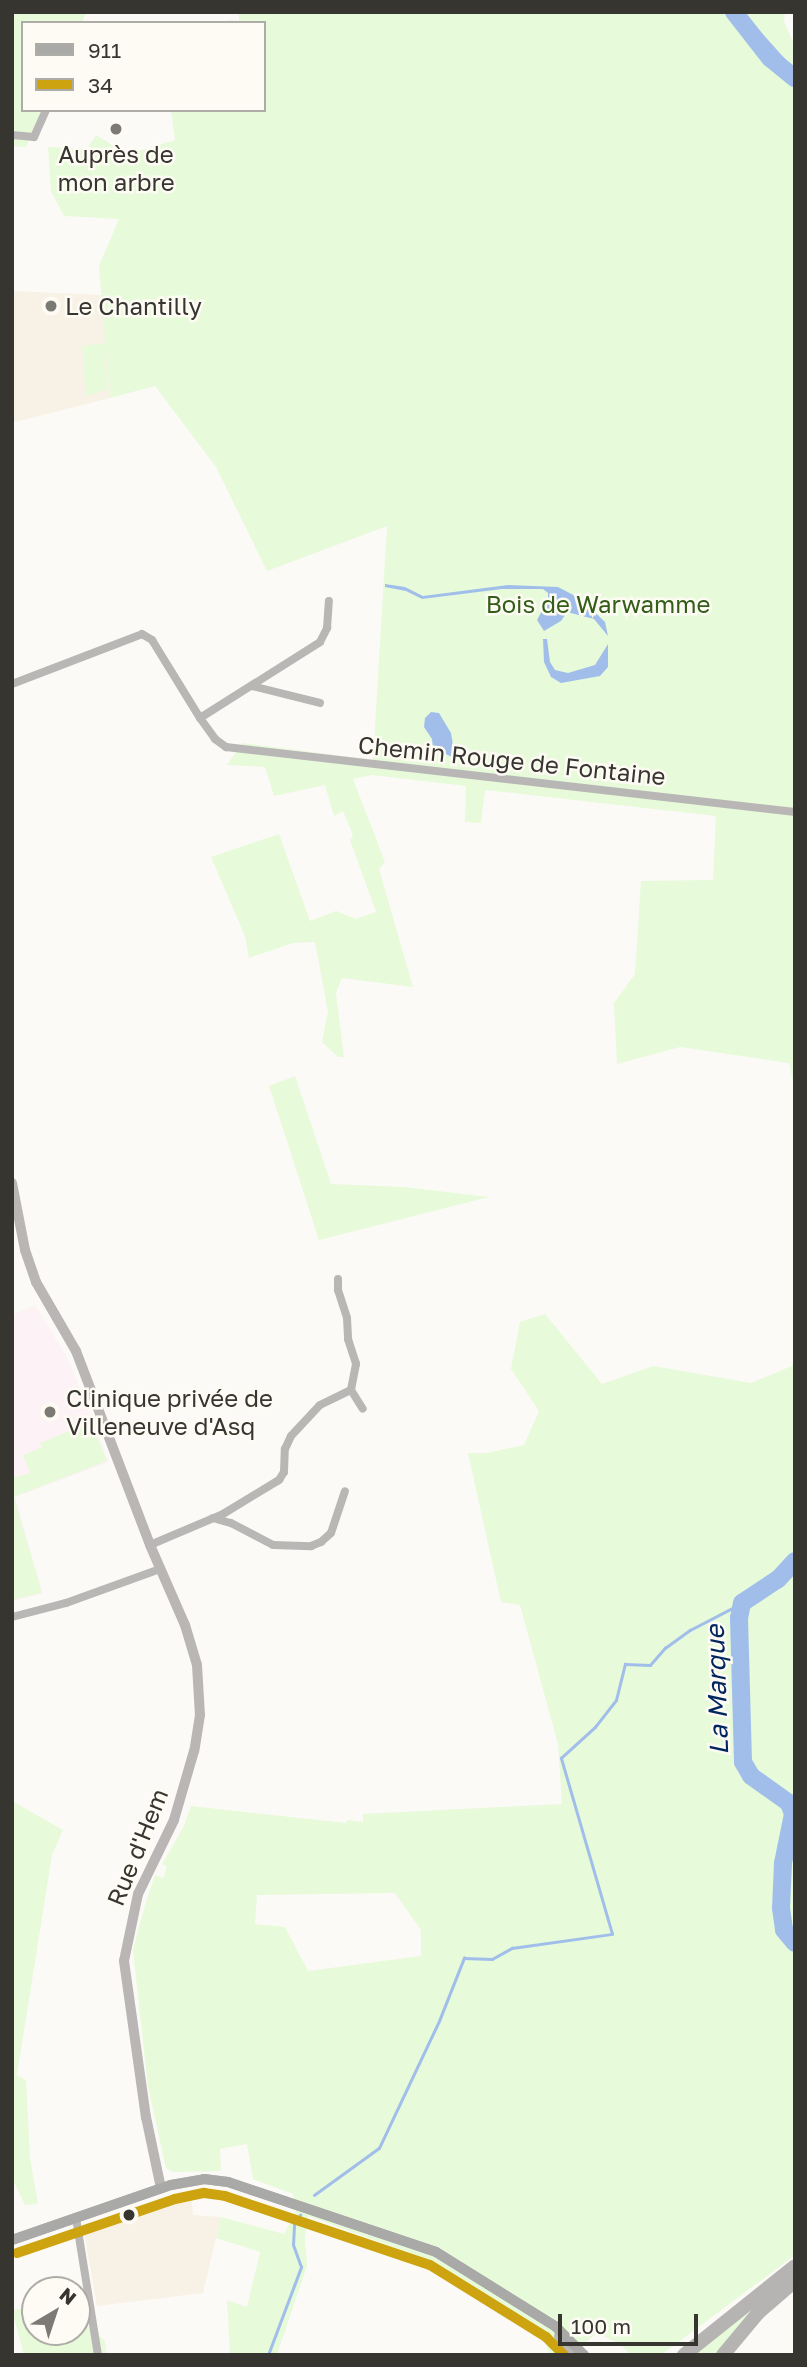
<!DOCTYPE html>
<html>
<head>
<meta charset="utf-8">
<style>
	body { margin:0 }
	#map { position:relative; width:807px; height:2367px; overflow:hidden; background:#fcfaf6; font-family:"Golos Text",sans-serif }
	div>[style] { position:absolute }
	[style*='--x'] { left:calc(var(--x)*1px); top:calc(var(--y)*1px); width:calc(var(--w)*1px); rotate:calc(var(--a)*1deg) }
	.built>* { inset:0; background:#f8f2e6 }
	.medical>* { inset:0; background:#fdf2f5 }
	.green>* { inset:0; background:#e7fada }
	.water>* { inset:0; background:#a1beeb }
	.stream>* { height:2.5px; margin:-1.25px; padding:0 1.25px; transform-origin:1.25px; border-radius:1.25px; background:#a1beeb }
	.river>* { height:18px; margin:-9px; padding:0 9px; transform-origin:9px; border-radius:9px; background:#a1beeb }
	.street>* { height:8px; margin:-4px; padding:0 4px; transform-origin:4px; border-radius:4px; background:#b9b7b6 }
	.secondary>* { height:10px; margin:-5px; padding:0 5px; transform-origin:5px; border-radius:5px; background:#b9b6b5 }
	.highway>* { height:14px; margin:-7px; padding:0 7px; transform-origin:7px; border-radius:7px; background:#b6b4b2 }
	.bus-1>* { height:10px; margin:-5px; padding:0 5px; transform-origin:5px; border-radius:5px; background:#a9a9a8 }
	.bus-2>* { height:10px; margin:-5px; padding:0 5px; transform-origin:5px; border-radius:5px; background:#cda40f }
	.dots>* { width:19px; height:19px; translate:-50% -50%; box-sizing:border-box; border:4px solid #fefbf4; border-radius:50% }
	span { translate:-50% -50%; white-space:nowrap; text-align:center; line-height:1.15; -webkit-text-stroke:5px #fefbf4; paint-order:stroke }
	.poi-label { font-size:24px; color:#373530 }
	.left { translate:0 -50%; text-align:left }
	.park-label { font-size:24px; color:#335d18 }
	.street-label { font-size:24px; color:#373530 }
	.water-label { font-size:26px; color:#00265e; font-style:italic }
	.frame { position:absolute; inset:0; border:14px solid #373530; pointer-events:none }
	.legend { position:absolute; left:21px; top:21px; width:245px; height:91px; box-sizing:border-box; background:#fefbf4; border:2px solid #aeaca6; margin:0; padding:9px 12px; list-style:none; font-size:21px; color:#373530 }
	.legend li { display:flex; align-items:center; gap:14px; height:35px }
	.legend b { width:35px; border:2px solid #aeaca6 }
	.north { position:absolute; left:21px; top:2276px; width:70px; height:70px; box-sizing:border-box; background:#fefbf4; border:2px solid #aeaca6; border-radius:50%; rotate:39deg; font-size:19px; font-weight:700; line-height:28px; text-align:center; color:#373530 }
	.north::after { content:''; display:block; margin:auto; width:24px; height:32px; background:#7c7a75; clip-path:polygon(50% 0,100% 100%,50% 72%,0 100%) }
	.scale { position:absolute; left:558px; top:2314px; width:140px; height:32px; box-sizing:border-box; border:4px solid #373530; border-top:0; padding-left:9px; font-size:21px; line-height:24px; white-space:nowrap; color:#373530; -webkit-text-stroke:5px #fefbf4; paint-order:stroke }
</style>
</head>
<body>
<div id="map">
	<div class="built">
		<div style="clip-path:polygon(12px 291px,103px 295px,110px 398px,15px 422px,12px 417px)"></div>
		<div style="clip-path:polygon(191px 2192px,193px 2215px,221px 2217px,203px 2293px,97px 2306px,83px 2226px)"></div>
	</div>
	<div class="medical">
		<div style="clip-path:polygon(35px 1305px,69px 1361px,109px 1462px,15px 1497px,43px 1594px,12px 1601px,12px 1315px)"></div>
	</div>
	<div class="green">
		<div style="clip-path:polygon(12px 12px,86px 12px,82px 23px,23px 23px,23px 110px,42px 110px,26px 147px,12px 146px)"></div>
		<div style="clip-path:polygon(239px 12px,785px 12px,784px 21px,795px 47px,795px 1090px,789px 1063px,680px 1047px,617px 1064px,614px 1003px,635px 974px,641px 881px,713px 880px,716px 816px,485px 790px,481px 823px,465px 822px,466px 786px,372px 775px,353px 779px,385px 862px,379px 869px,413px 987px,342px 978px,336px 993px,344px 1057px,338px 1057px,322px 1042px,328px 1012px,315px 942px,293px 943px,249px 958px,245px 936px,211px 857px,279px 834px,310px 921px,336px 911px,356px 919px,376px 912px,350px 840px,353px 835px,343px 811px,334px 816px,325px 785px,274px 796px,265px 767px,227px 765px,242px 743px,373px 760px,387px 526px,267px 571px,216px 467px,155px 386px,110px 398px,99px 266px,119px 219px,64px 216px,51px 191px,48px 147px,87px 149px,96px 135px,128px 154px,175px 140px,171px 110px,264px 110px,264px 23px,228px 23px,228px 20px,239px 21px)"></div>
		<div style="clip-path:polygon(105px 343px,107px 390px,86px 396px,82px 346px)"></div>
		<div style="clip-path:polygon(295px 1076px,331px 1184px,404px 1187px,489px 1197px,319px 1240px,269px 1086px)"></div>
		<div style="clip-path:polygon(evenodd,545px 1314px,602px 1384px,653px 1366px,751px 1383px,792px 1366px,795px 1359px,795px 2255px,661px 2355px,630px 2355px,620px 2344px,597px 2333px,570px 2355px,550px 2355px,539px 2327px,450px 2272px,424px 2258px,308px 2216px,305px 2238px,307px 2266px,277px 2355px,230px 2355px,227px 2300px,247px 2307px,260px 2252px,216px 2238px,221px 2217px,284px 2234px,296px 2211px,293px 2194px,253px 2179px,247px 2144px,220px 2149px,221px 2171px,173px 2172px,166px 2168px,148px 2087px,133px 1950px,145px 1905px,155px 1875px,163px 1878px,167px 1867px,162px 1864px,183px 1828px,191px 1806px,346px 1823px,347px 1820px,363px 1822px,363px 1814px,562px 1804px,558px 1744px,520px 1605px,501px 1602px,468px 1453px,487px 1453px,524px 1445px,539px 1411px,511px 1369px,520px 1322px,545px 1314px,395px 1893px,421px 1930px,421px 1956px,308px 1971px,285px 1927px,255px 1924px,257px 1895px,395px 1893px)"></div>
		<div style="clip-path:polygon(91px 1422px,107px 1461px,14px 1497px,42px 1593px,12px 1600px,12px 1478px,30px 1473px,23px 1455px,42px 1447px,40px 1443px)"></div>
		<div style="clip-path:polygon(12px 1801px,63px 1830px,52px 1855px,17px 2075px,26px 2080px,30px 2158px,38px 2204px,25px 2205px,12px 2178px)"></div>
		<div style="clip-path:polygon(83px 2299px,88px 2326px,105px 2341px,106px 2355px,24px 2355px,12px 2310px,35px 2307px,35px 2332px,77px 2332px,77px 2300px)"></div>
		<div style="clip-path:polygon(763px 2299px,715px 2355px,691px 2355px)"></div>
	</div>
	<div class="water">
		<div style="clip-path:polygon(736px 12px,743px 12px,795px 70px,795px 76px)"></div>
		<div style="clip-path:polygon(385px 584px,405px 587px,423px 596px,508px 585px,558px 587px,581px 599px,605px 622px,608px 636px,594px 619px,567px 612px,561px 621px,544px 631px,537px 620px,548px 599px,548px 593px,543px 589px,502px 589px,422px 599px,406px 591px,385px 587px)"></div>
		<div style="clip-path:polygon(543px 639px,547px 639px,550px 662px,555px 670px,568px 673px,595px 665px,608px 644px,608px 667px,600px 676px,561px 683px,551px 677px,544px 662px)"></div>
		<div style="clip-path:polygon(431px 712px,439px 713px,451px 733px,454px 751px,452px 757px,433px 748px,432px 739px,424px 727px,425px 718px)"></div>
	</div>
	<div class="stream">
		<div style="--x:314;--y:2195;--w:80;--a:-35.9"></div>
		<div style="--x:379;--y:2148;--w:140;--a:-64.7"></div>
		<div style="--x:439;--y:2021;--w:68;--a:-68.4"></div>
		<div style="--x:464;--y:1958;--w:28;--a:2"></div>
		<div style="--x:492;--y:1959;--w:23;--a:-29"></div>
		<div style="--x:512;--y:1948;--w:101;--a:-8"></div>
		<div style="--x:612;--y:1934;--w:183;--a:-106.2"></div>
		<div style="--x:561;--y:1758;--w:46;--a:-42.4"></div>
		<div style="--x:595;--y:1727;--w:34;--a:-52"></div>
		<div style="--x:616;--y:1700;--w:37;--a:-76"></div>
		<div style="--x:625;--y:1664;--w:25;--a:2"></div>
		<div style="--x:650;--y:1665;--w:23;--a:-49"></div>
		<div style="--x:665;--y:1648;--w:31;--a:-36"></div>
		<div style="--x:690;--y:1630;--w:59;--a:-27.4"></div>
		<div style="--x:268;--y:2355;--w:94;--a:-69.4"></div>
		<div style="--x:301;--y:2267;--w:23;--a:-110"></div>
		<div style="--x:293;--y:2245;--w:21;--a:-87"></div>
		<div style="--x:294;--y:2224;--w:11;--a:-56"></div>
	</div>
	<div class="river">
		<div style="--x:734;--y:12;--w:58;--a:52"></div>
		<div style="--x:770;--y:58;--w:32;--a:39"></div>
		<div style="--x:795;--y:1561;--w:25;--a:133"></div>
		<div style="--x:778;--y:1579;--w:43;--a:146.3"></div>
		<div style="--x:742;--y:1603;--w:15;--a:101"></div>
		<div style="--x:739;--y:1618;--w:144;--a:88.4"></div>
		<div style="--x:743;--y:1762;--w:16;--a:60"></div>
		<div style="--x:751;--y:1776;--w:47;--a:35.4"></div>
		<div style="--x:789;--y:1803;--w:12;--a:70"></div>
		<div style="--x:793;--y:1814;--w:50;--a:101.5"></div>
		<div style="--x:783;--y:1863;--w:45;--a:92.5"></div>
		<div style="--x:781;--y:1908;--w:22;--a:82"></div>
		<div style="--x:784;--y:1930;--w:17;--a:50"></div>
	</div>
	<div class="street">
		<div style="--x:12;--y:135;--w:22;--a:5"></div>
		<div style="--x:34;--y:137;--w:30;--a:-66"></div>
		<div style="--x:12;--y:684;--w:139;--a:-21"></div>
		<div style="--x:142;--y:634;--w:12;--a:31"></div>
		<div style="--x:152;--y:640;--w:92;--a:58.4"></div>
		<div style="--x:200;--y:718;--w:26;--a:54"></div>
		<div style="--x:215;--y:739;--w:14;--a:36"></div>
		<div style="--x:226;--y:747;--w:573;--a:6.52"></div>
		<div style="--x:252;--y:686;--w:70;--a:14"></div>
		<div style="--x:200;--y:718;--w:142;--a:-32.3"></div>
		<div style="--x:320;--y:642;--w:16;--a:-63"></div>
		<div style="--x:327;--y:628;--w:27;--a:-86"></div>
		<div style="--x:338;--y:1279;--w:11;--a:90"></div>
		<div style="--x:338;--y:1290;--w:29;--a:72"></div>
		<div style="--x:347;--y:1318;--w:21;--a:87"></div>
		<div style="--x:348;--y:1339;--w:26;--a:72"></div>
		<div style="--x:356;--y:1364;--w:26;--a:101"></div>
		<div style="--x:351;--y:1390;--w:22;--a:58"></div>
		<div style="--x:213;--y:1518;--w:19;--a:16"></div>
		<div style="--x:231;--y:1523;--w:47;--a:27.6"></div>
		<div style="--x:273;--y:1545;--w:38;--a:2"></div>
		<div style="--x:311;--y:1546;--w:11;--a:-22"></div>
		<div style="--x:321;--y:1542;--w:13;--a:-42"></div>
		<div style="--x:331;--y:1533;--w:44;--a:-71.6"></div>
		<div style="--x:150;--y:1545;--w:79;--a:-23"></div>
		<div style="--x:223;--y:1514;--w:66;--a:-31.3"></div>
		<div style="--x:279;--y:1480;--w:9;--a:-58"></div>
		<div style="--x:284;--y:1472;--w:23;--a:-88"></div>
		<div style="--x:285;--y:1449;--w:14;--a:-65"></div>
		<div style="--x:291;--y:1436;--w:42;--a:-46.9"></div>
		<div style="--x:320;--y:1405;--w:34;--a:-26"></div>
		<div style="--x:12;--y:1617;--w:56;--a:-14.5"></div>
		<div style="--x:66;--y:1603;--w:100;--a:-19.9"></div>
		<div style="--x:76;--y:2218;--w:139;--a:80.9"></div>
	</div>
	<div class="secondary">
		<div style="--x:12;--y:1183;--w:68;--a:79"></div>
		<div style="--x:25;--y:1250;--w:34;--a:71"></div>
		<div style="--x:36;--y:1282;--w:80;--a:59.9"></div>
		<div style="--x:76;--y:1351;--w:208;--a:69.1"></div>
		<div style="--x:150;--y:1545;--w:87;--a:66.4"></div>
		<div style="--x:185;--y:1625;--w:42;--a:73.3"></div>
		<div style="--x:197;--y:1665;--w:50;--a:86.6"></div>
		<div style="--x:200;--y:1715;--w:36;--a:99"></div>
		<div style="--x:194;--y:1751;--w:72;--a:106.2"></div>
		<div style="--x:174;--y:1820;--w:82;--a:115.9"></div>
		<div style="--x:138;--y:1894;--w:68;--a:101.8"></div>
		<div style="--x:124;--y:1961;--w:158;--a:82"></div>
		<div style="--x:146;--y:2117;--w:73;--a:78.1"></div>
		<div style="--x:12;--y:2240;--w:168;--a:-19.1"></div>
		<div style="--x:171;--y:2185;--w:34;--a:-10"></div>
		<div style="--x:204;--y:2179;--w:24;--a:7"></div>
		<div style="--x:228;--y:2182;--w:219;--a:18.6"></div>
		<div style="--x:436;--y:2252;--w:140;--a:31.9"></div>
		<div style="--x:555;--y:2326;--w:41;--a:45"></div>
		<div style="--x:559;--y:2336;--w:23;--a:56"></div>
	</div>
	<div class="highway">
		<div style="--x:684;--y:2355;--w:142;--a:-38.7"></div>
		<div style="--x:723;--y:2355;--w:55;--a:-50.2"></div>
		<div style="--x:758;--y:2313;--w:49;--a:-40.9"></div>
	</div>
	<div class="bus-1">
		<div style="--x:12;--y:2240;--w:168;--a:-19.1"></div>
		<div style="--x:171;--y:2185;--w:34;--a:-10"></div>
		<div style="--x:204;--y:2179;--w:24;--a:7"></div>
		<div style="--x:228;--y:2182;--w:219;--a:18.6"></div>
		<div style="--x:436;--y:2252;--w:140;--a:31.9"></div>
		<div style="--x:555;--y:2326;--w:41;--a:45"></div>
	</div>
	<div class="bus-2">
		<div style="--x:17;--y:2253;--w:167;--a:-18.9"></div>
		<div style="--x:175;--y:2199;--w:30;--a:-12"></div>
		<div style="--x:204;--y:2193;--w:21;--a:8"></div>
		<div style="--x:225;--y:2196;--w:216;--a:18.6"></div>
		<div style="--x:430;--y:2265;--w:137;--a:31.8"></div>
		<div style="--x:546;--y:2337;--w:25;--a:45"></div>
	</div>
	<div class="dots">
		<div style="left:116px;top:129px;background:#7c7a75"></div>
		<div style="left:51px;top:306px;background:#7c7a75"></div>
		<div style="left:50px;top:1412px;background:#7c7a75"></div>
		<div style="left:129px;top:2215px;background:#373530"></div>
	</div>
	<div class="poi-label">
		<span style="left:116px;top:168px">Auprès de<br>mon arbre</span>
		<span class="left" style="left:65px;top:306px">Le Chantilly</span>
		<span class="left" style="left:66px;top:1412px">Clinique privée de<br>Villeneuve d'Asq</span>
	</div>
	<div class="park-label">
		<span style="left:598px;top:604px">Bois de Warwamme</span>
	</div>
	<div class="street-label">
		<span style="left:512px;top:760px;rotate:6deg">Chemin Rouge de Fontaine</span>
		<span style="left:137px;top:1847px;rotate:-68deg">Rue d'Hem</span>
	</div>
	<div class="water-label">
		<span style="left:717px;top:1690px;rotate:-92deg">La Marque</span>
	</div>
	<div class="frame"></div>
	<ul class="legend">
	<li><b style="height:9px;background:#a9a9a8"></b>911</li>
	<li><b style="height:9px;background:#cda40f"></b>34</li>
	</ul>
	<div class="north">N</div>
	<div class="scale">100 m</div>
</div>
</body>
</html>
